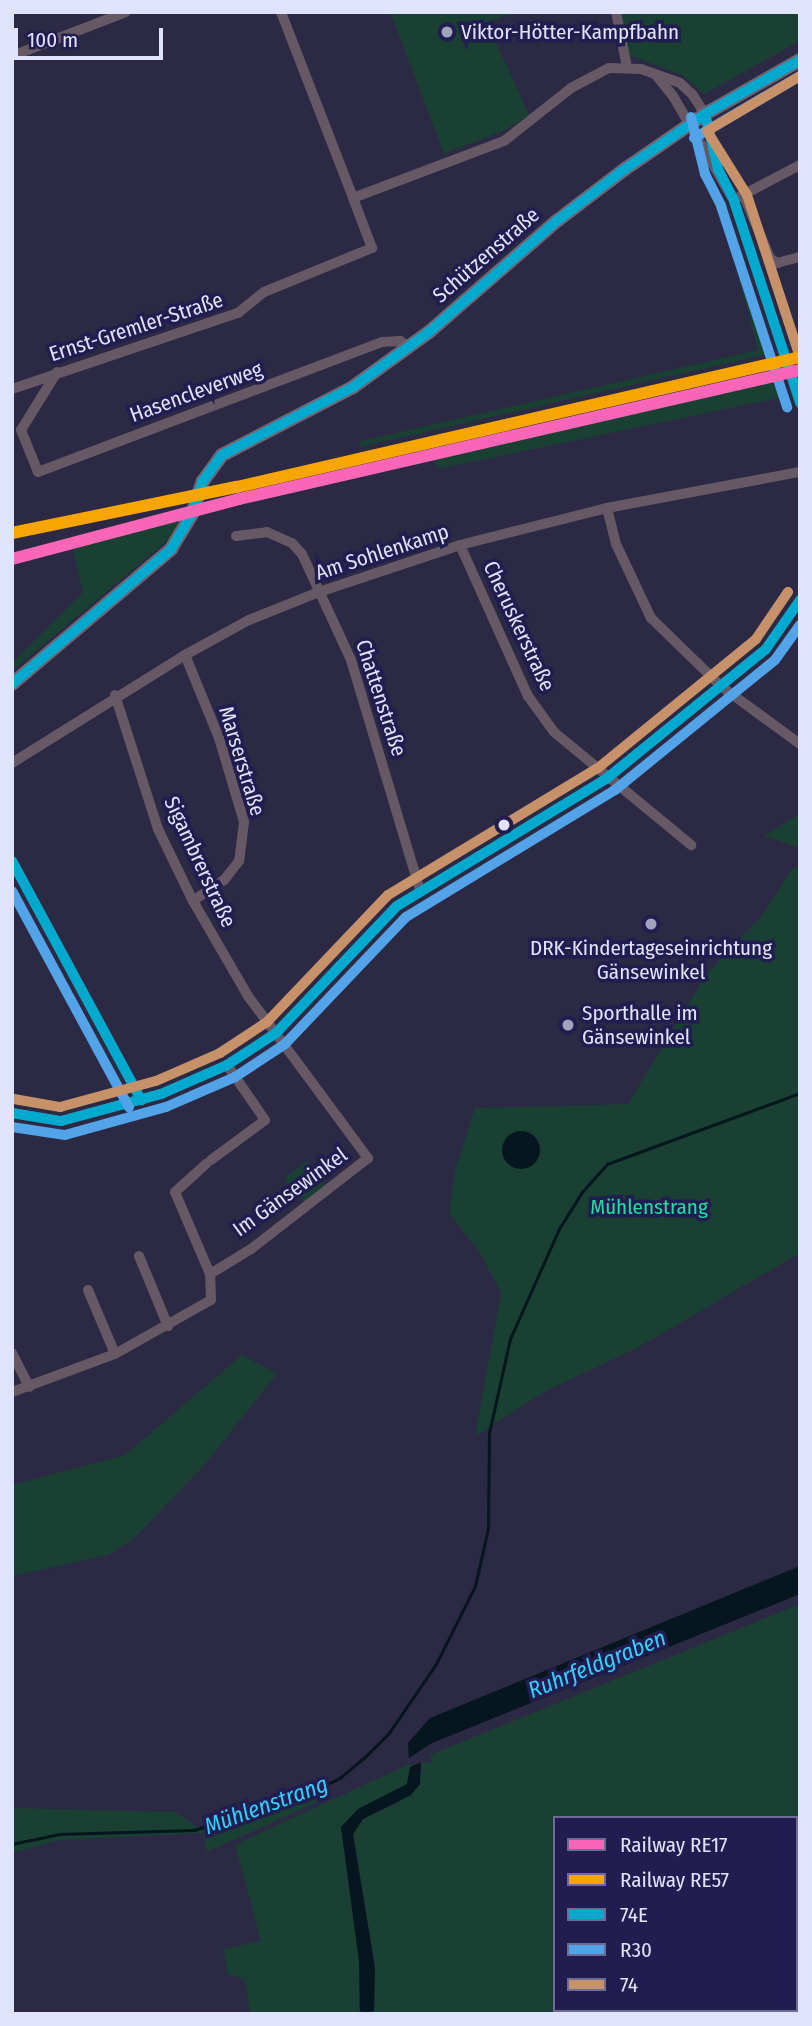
<!DOCTYPE html>
<html>
<head>
<meta charset="utf-8">
<style>
	body { margin:0 }
	#map { position:relative; width:812px; height:2026px; overflow:hidden; background:#2b2944; font-family:"Fira Sans Condensed",sans-serif }
	div>[style] { position:absolute }
	[style*='--x'] { left:calc(var(--x)*1px); top:calc(var(--y)*1px); width:calc(var(--w)*1px); rotate:calc(var(--a)*1deg) }
	.green>* { inset:0; background:#1a4033; transform-origin:0 0 }
	.water>* { inset:0; background:#06161e }
	.round { border-radius:50% }
	.stream>* { height:2.5px; margin:-1.25px; padding:0 1.25px; transform-origin:1.25px; border-radius:1.25px; background:#06161e }
	.minor>* { height:10px; margin:-5px; padding:0 5px; transform-origin:5px; border-radius:5px; background:#665965 }
	.secondary>* { height:14px; margin:-7px; padding:0 7px; transform-origin:7px; border-radius:7px; background:#746472 }
	.bus-1>* { height:10px; margin:-5px; padding:0 5px; transform-origin:5px; border-radius:5px; background:#00a9ce }
	.bus-2>* { height:10px; margin:-5px; padding:0 5px; transform-origin:5px; border-radius:5px; background:#53a3e8 }
	.bus-3>* { height:10px; margin:-5px; padding:0 5px; transform-origin:5px; border-radius:5px; background:#c7916a }
	.rail-1>* { height:12px; margin:-6px; padding:0 6px; transform-origin:6px; border-radius:6px; background:#fa66b7 }
	.rail-2>* { height:12px; margin:-6px; padding:0 6px; transform-origin:6px; border-radius:6px; background:#f7a600 }
	.dots>* { width:19px; height:19px; translate:-50% -50%; box-sizing:border-box; border:4px solid #211d50; border-radius:50% }
	span { translate:-50% -50%; white-space:nowrap; text-align:center; line-height:1.15; -webkit-text-stroke:7px #211d50; paint-order:stroke }
	.poi-label { font-size:21px; color:#e0e3fd }
	.left { translate:0 -50%; text-align:left }
	.street-label { font-size:21px; color:#e0e3fd }
	.park-label { font-size:21px; color:#1be19c }
	.water-label { font-size:23px; color:#30d1fe; font-style:italic }
	.frame { position:absolute; inset:0; border:14px solid #e0e3fd; pointer-events:none }
	.legend { position:absolute; left:553px; top:1816px; width:245px; height:196px; box-sizing:border-box; background:#211d50; border:2px solid #6d6c95; margin:0; padding:9px 12px; list-style:none; font-size:21px; color:#e0e3fd }
	.legend li { display:flex; align-items:center; gap:14px; height:35px }
	.legend b { width:35px; border:2px solid #6d6c95 }
	.scale { position:absolute; left:14px; top:28px; width:149px; height:32px; box-sizing:border-box; border:4px solid #e0e3fd; border-top:0; padding-left:9px; font-size:21px; line-height:24px; white-space:nowrap; color:#e0e3fd; -webkit-text-stroke:5px #211d50; paint-order:stroke }
</style>
</head>
<body>
<div id="map">
	<div class="green">
		<div style="clip-path:polygon(390px 12px,514px 12px,487px 23px,529px 115px,505px 130px,444px 154px)"></div>
		<div style="clip-path:polygon(619px 12px,800px 12px,800px 41px,704px 94px,682px 75px,629px 55px)"></div>
		<div style="clip-path:polygon(728px 218px,773px 353px,360px 447px,361px 441px,758px 350px,724px 221px)"></div>
		<div style="clip-path:polygon(782px 379px,788px 396px,438px 469px,433px 459px)"></div>
		<div style="clip-path:polygon(186px 514px,174px 535px,12px 671px,12px 663px,83px 592px,72px 546px)"></div>
		<div style="clip-path:polygon(800px 814px,800px 848px,764px 836px)"></div>
		<div style="clip-path:polygon(800px 865px,800px 1253px,639px 1347px,546px 1391px,475px 1436px,501px 1293px,480px 1253px,449px 1213px,455px 1170px,475px 1108px,628px 1104px,706px 975px,760px 918px,791px 870px)"></div>
		<div style="left:306px;top:1161px;width:32px;height:28px;rotate:51deg"></div>
		<div style="clip-path:polygon(242px 1355px,277px 1374px,202px 1468px,131px 1541px,108px 1555px,12px 1576px,12px 1485px,125px 1455px)"></div>
		<div style="clip-path:polygon(evenodd,800px 1604px,800px 2014px,374px 2014px,375px 1968px,353px 1834px,363px 1819px,398px 1803px,422px 1772px,421px 1762px,432px 1763px,430px 1755px,800px 1604px,555px 1818px,796px 1818px,796px 2010px,555px 2010px,555px 1818px)"></div>
		<div style="clip-path:polygon(411px 1763px,407px 1784px,358px 1809px,341px 1827px,359px 1961px,359px 2014px,250px 2014px,245px 1980px,227px 1973px,224px 1949px,261px 1941px,235px 1845px)"></div>
		<div style="clip-path:polygon(322px 1790px,326px 1798px,207px 1852px,203px 1833px,61px 1840px,12px 1853px,12px 1808px,176px 1812px,203px 1831px)"></div>
	</div>
	<div class="water">
		<div class="round" style="left:502px;top:1131px;width:38px;height:38px"></div>
		<div style="clip-path:polygon(800px 1566px,800px 1594px,432px 1743px,409px 1758px,408px 1743px,430px 1718px)"></div>
		<div style="clip-path:polygon(421px 1762px,420px 1784px,411px 1795px,363px 1819px,353px 1834px,375px 1968px,374px 2011px,364px 2013px,360px 2011px,359px 1961px,341px 1827px,358px 1809px,407px 1784px,410px 1767px)"></div>
	</div>
	<div class="stream">
		<div style="--x:12;--y:1844;--w:48;--a:-12"></div>
		<div style="--x:59;--y:1834;--w:135;--a:-1.7"></div>
		<div style="--x:194;--y:1830;--w:126;--a:-18"></div>
		<div style="--x:314;--y:1791;--w:30;--a:-27"></div>
		<div style="--x:341;--y:1777;--w:30;--a:-40"></div>
		<div style="--x:364;--y:1758;--w:35;--a:-45"></div>
		<div style="--x:389;--y:1733;--w:83;--a:-55.7"></div>
		<div style="--x:436;--y:1664;--w:87;--a:-63.4"></div>
		<div style="--x:475;--y:1586;--w:58;--a:-77.2"></div>
		<div style="--x:488;--y:1529;--w:96;--a:-89.4"></div>
		<div style="--x:489;--y:1433;--w:96;--a:-77.4"></div>
		<div style="--x:510;--y:1339;--w:120;--a:-66"></div>
		<div style="--x:559;--y:1229;--w:44;--a:-58.1"></div>
		<div style="--x:582;--y:1192;--w:38;--a:-48"></div>
		<div style="--x:607;--y:1164;--w:206;--a:-20.2"></div>
	</div>
	<div class="minor">
		<div style="--x:281;--y:12;--w:199;--a:68.8"></div>
		<div style="--x:353;--y:198;--w:161;--a:-20.7"></div>
		<div style="--x:504;--y:141;--w:85;--a:-38.3"></div>
		<div style="--x:571;--y:88;--w:43;--a:-27.8"></div>
		<div style="--x:609;--y:68;--w:32;--a:2"></div>
		<div style="--x:641;--y:69;--w:41;--a:19.7"></div>
		<div style="--x:680;--y:83;--w:16;--a:43"></div>
		<div style="--x:692;--y:94;--w:24;--a:57"></div>
		<div style="--x:705;--y:114;--w:57;--a:76.7"></div>
		<div style="--x:616;--y:12;--w:56;--a:78.7"></div>
		<div style="--x:12;--y:56;--w:122;--a:-21.1"></div>
		<div style="--x:656;--y:75;--w:27;--a:51"></div>
		<div style="--x:673;--y:96;--w:121;--a:59.8"></div>
		<div style="--x:734;--y:201;--w:213;--a:71.9"></div>
		<div style="--x:743;--y:194;--w:69;--a:67.1"></div>
		<div style="--x:770;--y:258;--w:9;--a:36"></div>
		<div style="--x:777;--y:263;--w:24;--a:-15"></div>
		<div style="--x:739;--y:197;--w:69;--a:-27.7"></div>
		<div style="--x:57;--y:372;--w:68;--a:121.8"></div>
		<div style="--x:21;--y:430;--w:45;--a:68"></div>
		<div style="--x:38;--y:472;--w:368;--a:-20.7"></div>
		<div style="--x:382;--y:342;--w:18;--a:-3"></div>
		<div style="--x:400;--y:341;--w:11;--a:34"></div>
		<div style="--x:12;--y:389;--w:238;--a:-18.6"></div>
		<div style="--x:238;--y:313;--w:33;--a:-39"></div>
		<div style="--x:264;--y:292;--w:117;--a:-22.2"></div>
		<div style="--x:372;--y:248;--w:53;--a:-110.8"></div>
		<div style="--x:607;--y:508;--w:37;--a:76"></div>
		<div style="--x:616;--y:544;--w:82;--a:64.7"></div>
		<div style="--x:651;--y:618;--w:99;--a:44.2"></div>
		<div style="--x:722;--y:687;--w:97;--a:36.2"></div>
		<div style="--x:236;--y:536;--w:31;--a:-7"></div>
		<div style="--x:267;--y:532;--w:27;--a:24"></div>
		<div style="--x:292;--y:543;--w:15;--a:48"></div>
		<div style="--x:302;--y:554;--w:117;--a:65.2"></div>
		<div style="--x:351;--y:660;--w:240;--a:73.3"></div>
		<div style="--x:460;--y:545;--w:166;--a:65.8"></div>
		<div style="--x:528;--y:696;--w:44;--a:54.2"></div>
		<div style="--x:554;--y:732;--w:178;--a:39.5"></div>
		<div style="--x:185;--y:655;--w:90;--a:67.7"></div>
		<div style="--x:219;--y:738;--w:88;--a:73.4"></div>
		<div style="--x:244;--y:822;--w:39;--a:97"></div>
		<div style="--x:239;--y:861;--w:24;--a:128"></div>
		<div style="--x:224;--y:880;--w:37;--a:146"></div>
		<div style="--x:115;--y:695;--w:141;--a:72.2"></div>
		<div style="--x:158;--y:829;--w:80;--a:64.1"></div>
		<div style="--x:193;--y:901;--w:110;--a:59.9"></div>
		<div style="--x:248;--y:996;--w:202;--a:53.5"></div>
		<div style="--x:368;--y:1158;--w:148;--a:142.1"></div>
		<div style="--x:251;--y:1249;--w:48;--a:148.6"></div>
		<div style="--x:12;--y:763;--w:204;--a:-32"></div>
		<div style="--x:185;--y:655;--w:73;--a:-28.7"></div>
		<div style="--x:249;--y:620;--w:75;--a:-21.8"></div>
		<div style="--x:319;--y:592;--w:149;--a:-18.4"></div>
		<div style="--x:460;--y:545;--w:152;--a:-14.1"></div>
		<div style="--x:607;--y:508;--w:196;--a:-10.6"></div>
		<div style="--x:12;--y:861;--w:272;--a:61.6"></div>
		<div style="--x:12;--y:1113;--w:50;--a:9.3"></div>
		<div style="--x:61;--y:1121;--w:104;--a:-15.1"></div>
		<div style="--x:161;--y:1094;--w:72;--a:-23.7"></div>
		<div style="--x:227;--y:1065;--w:59;--a:-33.1"></div>
		<div style="--x:276;--y:1033;--w:175;--a:-46.4"></div>
		<div style="--x:397;--y:906;--w:245;--a:-31.3"></div>
		<div style="--x:606;--y:779;--w:206;--a:-39.1"></div>
		<div style="--x:766;--y:649;--w:60;--a:-55.2"></div>
		<div style="--x:211;--y:1160;--w:67;--a:-36.5"></div>
		<div style="--x:265;--y:1120;--w:67;--a:-124.6"></div>
		<div style="--x:139;--y:1256;--w:76;--a:67.5"></div>
		<div style="--x:88;--y:1290;--w:69;--a:67.1"></div>
		<div style="--x:12;--y:1353;--w:38;--a:63"></div>
		<div style="--x:12;--y:1392;--w:110;--a:-20.3"></div>
		<div style="--x:115;--y:1354;--w:110;--a:-29.4"></div>
		<div style="--x:211;--y:1300;--w:26;--a:-92"></div>
		<div style="--x:210;--y:1274;--w:89;--a:-113.1"></div>
		<div style="--x:175;--y:1192;--w:42;--a:-42.1"></div>
	</div>
	<div class="secondary">
		<div style="--x:12;--y:684;--w:209;--a:-40.3"></div>
		<div style="--x:171;--y:549;--w:41;--a:-59"></div>
		<div style="--x:192;--y:514;--w:35;--a:-72"></div>
		<div style="--x:203;--y:481;--w:32;--a:-54"></div>
		<div style="--x:222;--y:455;--w:148;--a:-27.4"></div>
		<div style="--x:353;--y:387;--w:94;--a:-35.9"></div>
		<div style="--x:429;--y:332;--w:171;--a:-41"></div>
		<div style="--x:558;--y:220;--w:84;--a:-37.3"></div>
		<div style="--x:625;--y:169;--w:97;--a:-34.5"></div>
		<div style="--x:705;--y:114;--w:109;--a:-29.6"></div>
	</div>
	<div class="bus-1">
		<div style="--x:705;--y:114;--w:57;--a:76.7"></div>
		<div style="--x:718;--y:169;--w:36;--a:63"></div>
		<div style="--x:734;--y:201;--w:212;--a:71.8"></div>
		<div style="--x:12;--y:684;--w:209;--a:-40.3"></div>
		<div style="--x:171;--y:549;--w:41;--a:-59"></div>
		<div style="--x:192;--y:514;--w:35;--a:-72"></div>
		<div style="--x:203;--y:481;--w:32;--a:-54"></div>
		<div style="--x:222;--y:455;--w:148;--a:-27.4"></div>
		<div style="--x:353;--y:387;--w:94;--a:-35.9"></div>
		<div style="--x:429;--y:332;--w:171;--a:-41"></div>
		<div style="--x:558;--y:220;--w:84;--a:-37.3"></div>
		<div style="--x:625;--y:169;--w:97;--a:-34.5"></div>
		<div style="--x:705;--y:114;--w:109;--a:-29.6"></div>
		<div style="--x:12;--y:861;--w:272;--a:61.6"></div>
		<div style="--x:12;--y:1113;--w:50;--a:9.3"></div>
		<div style="--x:61;--y:1121;--w:104;--a:-15.1"></div>
		<div style="--x:161;--y:1094;--w:72;--a:-23.7"></div>
		<div style="--x:227;--y:1065;--w:59;--a:-33.1"></div>
		<div style="--x:276;--y:1033;--w:175;--a:-46.4"></div>
		<div style="--x:397;--y:906;--w:245;--a:-31.3"></div>
		<div style="--x:606;--y:779;--w:206;--a:-39.1"></div>
		<div style="--x:766;--y:649;--w:60;--a:-55.2"></div>
	</div>
	<div class="bus-2">
		<div style="--x:691;--y:117;--w:59;--a:76.2"></div>
		<div style="--x:705;--y:174;--w:36;--a:63"></div>
		<div style="--x:721;--y:206;--w:212;--a:71.8"></div>
		<div style="--x:694;--y:138;--w:123;--a:-30.3"></div>
		<div style="--x:12;--y:891;--w:246;--a:61.6"></div>
		<div style="--x:12;--y:1127;--w:54;--a:8.6"></div>
		<div style="--x:65;--y:1135;--w:105;--a:-15.5"></div>
		<div style="--x:166;--y:1107;--w:75;--a:-23.5"></div>
		<div style="--x:235;--y:1077;--w:60;--a:-33.4"></div>
		<div style="--x:285;--y:1044;--w:175;--a:-46.4"></div>
		<div style="--x:406;--y:917;--w:245;--a:-31.3"></div>
		<div style="--x:615;--y:790;--w:206;--a:-39.1"></div>
		<div style="--x:775;--y:660;--w:43;--a:-54.5"></div>
	</div>
	<div class="bus-3">
		<div style="--x:800;--y:76;--w:108;--a:149.4"></div>
		<div style="--x:707;--y:131;--w:75;--a:58"></div>
		<div style="--x:747;--y:195;--w:170;--a:71.9"></div>
		<div style="--x:14;--y:1099;--w:47;--a:9.9"></div>
		<div style="--x:60;--y:1107;--w:99;--a:-15.2"></div>
		<div style="--x:156;--y:1081;--w:70;--a:-23.6"></div>
		<div style="--x:220;--y:1053;--w:56;--a:-33.4"></div>
		<div style="--x:267;--y:1022;--w:175;--a:-46.4"></div>
		<div style="--x:388;--y:895;--w:245;--a:-31.2"></div>
		<div style="--x:598;--y:768;--w:204;--a:-39.2"></div>
		<div style="--x:756;--y:639;--w:57;--a:-55.8"></div>
	</div>
	<div class="rail-1">
		<div style="--x:12;--y:559;--w:235;--a:-14.8"></div>
		<div style="--x:239;--y:499;--w:576;--a:-12.95"></div>
	</div>
	<div class="rail-2">
		<div style="--x:12;--y:533;--w:230;--a:-11.6"></div>
		<div style="--x:237;--y:487;--w:578;--a:-13"></div>
	</div>
	<div class="dots">
		<div style="left:447px;top:32px;background:#a1a2bc"></div>
		<div style="left:504px;top:825px;background:#e0e3fd"></div>
		<div style="left:651px;top:924px;background:#a1a2bc"></div>
		<div style="left:568px;top:1025px;background:#a1a2bc"></div>
	</div>
	<div class="poi-label">
		<span class="left" style="left:461px;top:32px">Viktor-Hötter-Kampfbahn</span>
		<span style="left:651px;top:960px">DRK-Kindertageseinrichtung<br>Gänsewinkel</span>
		<span class="left" style="left:582px;top:1025px">Sporthalle im<br>Gänsewinkel</span>
	</div>
	<div class="street-label">
		<span style="left:486px;top:255px;rotate:-41deg">Schützenstraße</span>
		<span style="left:136px;top:327px;rotate:-18deg">Ernst-Gremler-Straße</span>
		<span style="left:196px;top:392px;rotate:-20deg">Hasencleverweg</span>
		<span style="left:382px;top:552px;rotate:-18deg">Am Sohlenkamp</span>
		<span style="left:519px;top:626px;rotate:65deg">Cheruskerstraße</span>
		<span style="left:381px;top:698px;rotate:72deg">Chattenstraße</span>
		<span style="left:242px;top:761px;rotate:73deg">Marserstraße</span>
		<span style="left:200px;top:862px;rotate:65deg">Sigambrerstraße</span>
		<span style="left:290px;top:1192px;rotate:-36deg">Im Gänsewinkel</span>
	</div>
	<div class="park-label">
		<span style="left:649px;top:1207px">Mühlenstrang</span>
	</div>
	<div class="water-label">
		<span style="left:597px;top:1664px;rotate:-22deg">Ruhrfeldgraben</span>
		<span style="left:266px;top:1805px;rotate:-20deg">Mühlenstrang</span>
	</div>
	<div class="frame"></div>
	<ul class="legend">
	<li><b style="height:9px;background:#fa66b7"></b>Railway RE17</li>
	<li><b style="height:9px;background:#f7a600"></b>Railway RE57</li>
	<li><b style="height:9px;background:#00a9ce"></b>74E</li>
	<li><b style="height:9px;background:#53a3e8"></b>R30</li>
	<li><b style="height:9px;background:#c7916a"></b>74</li>
	</ul>
	<div class="scale">100 m</div>
</div>
</body>
</html>
